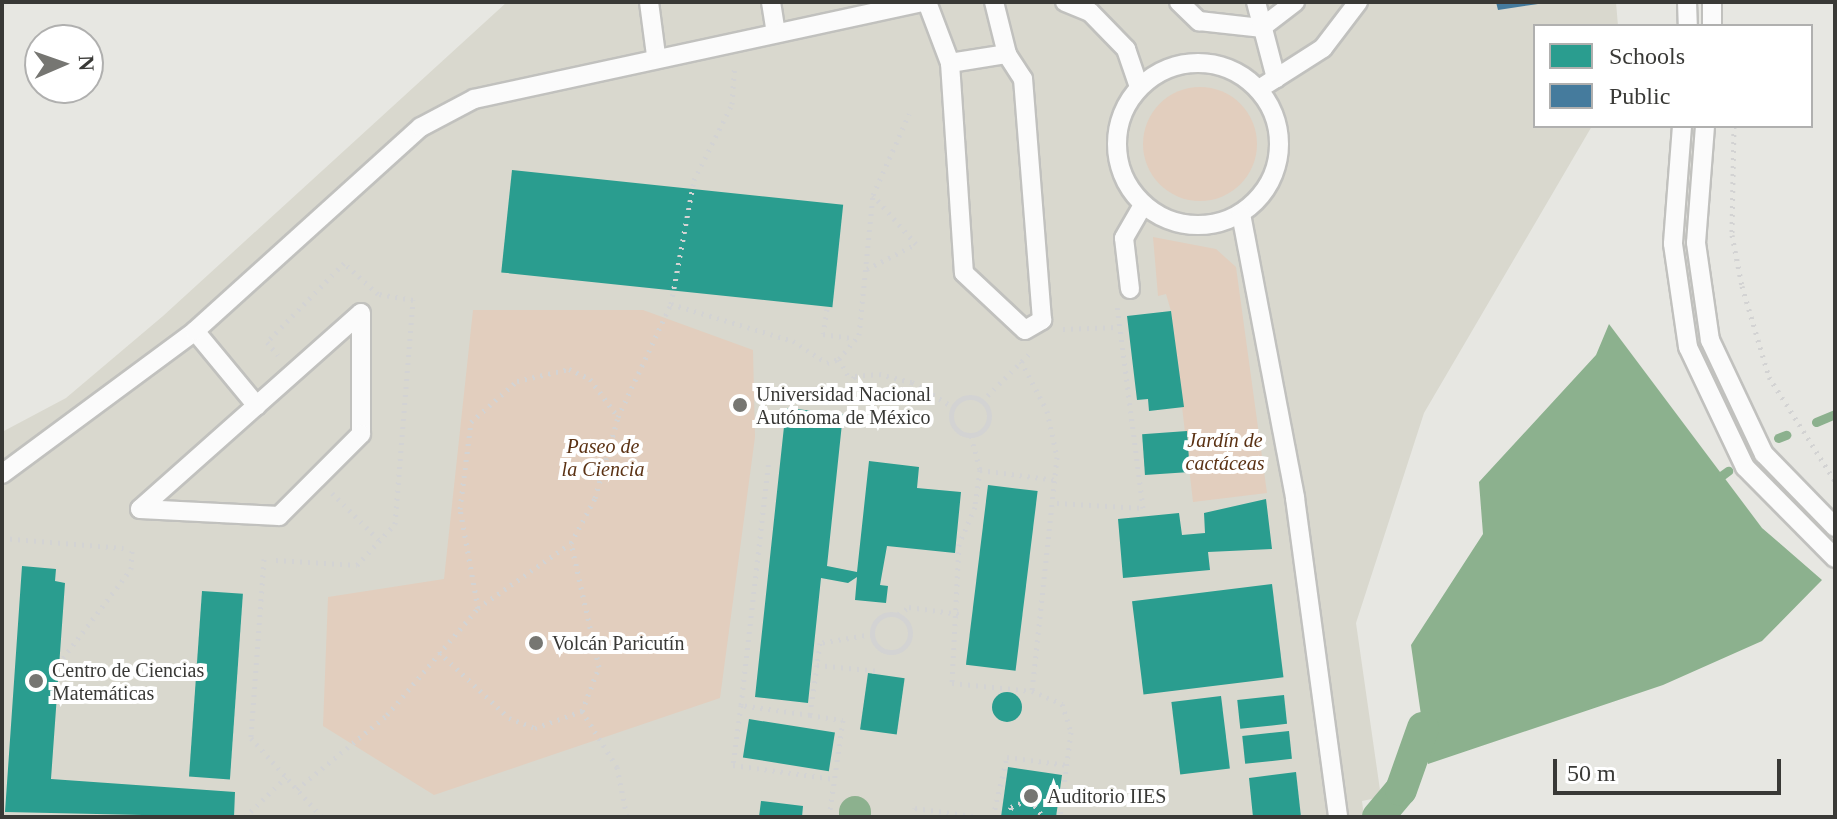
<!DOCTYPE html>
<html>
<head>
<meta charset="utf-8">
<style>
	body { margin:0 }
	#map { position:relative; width:1837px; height:819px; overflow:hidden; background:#e7e7e2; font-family:"Times New Roman",serif }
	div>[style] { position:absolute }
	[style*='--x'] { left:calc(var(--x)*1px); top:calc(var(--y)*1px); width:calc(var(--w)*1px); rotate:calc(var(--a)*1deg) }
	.built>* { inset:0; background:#d9d8ce }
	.green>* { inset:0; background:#e2cebe }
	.round { border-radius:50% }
	.water>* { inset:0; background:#8cb18e }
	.schools>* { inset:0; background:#2a9d8f; transform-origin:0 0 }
	.public>* { inset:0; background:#457b9d }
	.stream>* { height:9px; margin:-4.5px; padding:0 4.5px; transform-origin:4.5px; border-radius:4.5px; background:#8cb18e }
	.canal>* { height:32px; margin:-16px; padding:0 16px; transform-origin:16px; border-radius:16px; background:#8cb18e }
	.path>* { height:5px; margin-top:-2.5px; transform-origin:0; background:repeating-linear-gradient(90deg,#d3d3d3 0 2px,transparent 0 8px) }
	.path>.ring { margin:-2.5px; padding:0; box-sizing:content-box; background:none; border:5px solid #d3d3d3; border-radius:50% }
	.roads { filter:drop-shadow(2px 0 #c1c1be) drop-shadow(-2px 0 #c1c1be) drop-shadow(0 2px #c1c1be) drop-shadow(0 -2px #c1c1be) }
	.lane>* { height:18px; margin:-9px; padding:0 9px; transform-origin:9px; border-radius:9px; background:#fbfbfb }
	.lane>.ring { margin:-9px; padding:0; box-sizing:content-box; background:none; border:18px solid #fbfbfb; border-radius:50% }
	.dots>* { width:22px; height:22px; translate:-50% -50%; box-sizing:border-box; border:4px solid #fff; border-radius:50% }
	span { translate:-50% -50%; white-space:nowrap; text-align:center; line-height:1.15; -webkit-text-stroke:8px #fff; paint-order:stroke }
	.poi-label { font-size:20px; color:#393936 }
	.left { translate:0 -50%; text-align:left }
	.park-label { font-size:20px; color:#5b3214; font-style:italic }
	.frame { position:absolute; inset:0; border:4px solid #393936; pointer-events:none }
	.legend { position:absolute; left:1533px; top:24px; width:280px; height:104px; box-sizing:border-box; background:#fff; border:2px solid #b0b0af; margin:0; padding:10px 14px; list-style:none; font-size:24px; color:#393936 }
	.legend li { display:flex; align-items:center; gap:16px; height:40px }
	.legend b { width:40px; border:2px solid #b0b0af }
	.north { position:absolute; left:24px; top:24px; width:80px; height:80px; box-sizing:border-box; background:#fff; border:2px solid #b0b0af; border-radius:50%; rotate:88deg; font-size:22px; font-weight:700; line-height:32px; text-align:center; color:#393936 }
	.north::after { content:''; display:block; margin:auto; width:28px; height:36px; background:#767672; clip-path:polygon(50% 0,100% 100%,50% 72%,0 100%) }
	.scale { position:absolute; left:1553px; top:759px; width:228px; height:36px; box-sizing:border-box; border:4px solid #393936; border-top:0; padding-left:10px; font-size:24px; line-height:28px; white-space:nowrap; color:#393936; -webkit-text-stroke:6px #fff; paint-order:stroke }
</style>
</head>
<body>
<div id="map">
	<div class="built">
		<div style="clip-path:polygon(507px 2px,1616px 2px,1618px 26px,1535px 26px,1535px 126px,1592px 126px,1424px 413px,1356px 623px,1381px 797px,1362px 801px,1364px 817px,2px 817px,2px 432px,66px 398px,163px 316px)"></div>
	</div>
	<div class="green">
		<div class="round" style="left:1143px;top:87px;width:114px;height:114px"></div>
		<div style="clip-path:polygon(1153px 237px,1216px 249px,1236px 267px,1267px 493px,1193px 502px,1171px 311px,1166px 294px,1158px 296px)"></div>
		<div style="clip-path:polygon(473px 310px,643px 310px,753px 350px,755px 437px,720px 698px,434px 795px,323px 726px,328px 597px,444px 579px)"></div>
	</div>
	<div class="water">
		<div style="clip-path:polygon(1609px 324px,1762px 528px,1822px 580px,1762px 641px,1663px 685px,1428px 764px,1411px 645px,1483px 534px,1479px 482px,1596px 355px)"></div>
	</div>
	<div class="schools">
		<div style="left:512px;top:170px;width:333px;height:103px;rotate:6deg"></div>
		<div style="clip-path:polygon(1171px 311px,1184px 407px,1149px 411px,1148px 399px,1137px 400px,1127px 316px)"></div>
		<div style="clip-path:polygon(786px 408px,843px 414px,827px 566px,857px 572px,869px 461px,919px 467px,917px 488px,961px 492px,955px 553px,887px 546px,880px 585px,888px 586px,886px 603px,855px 600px,857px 577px,848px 583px,821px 578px,808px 703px,755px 697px)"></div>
		<div style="left:1187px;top:431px;width:41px;height:45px;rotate:86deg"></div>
		<div style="left:988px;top:485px;width:50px;height:181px;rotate:7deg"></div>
		<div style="clip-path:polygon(1266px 499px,1272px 549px,1208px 552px,1210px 570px,1123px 578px,1118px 519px,1179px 513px,1182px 535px,1205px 533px,1204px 513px)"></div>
		<div style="clip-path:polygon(22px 566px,56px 569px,55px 581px,65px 583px,51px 779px,235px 792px,234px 817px,5px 812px)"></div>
		<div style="left:1272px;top:584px;width:94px;height:141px;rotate:83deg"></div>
		<div style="left:202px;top:591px;width:41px;height:186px;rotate:4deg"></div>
		<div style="left:868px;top:673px;width:37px;height:57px;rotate:8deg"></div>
		<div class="round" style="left:992px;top:692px;width:30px;height:30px"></div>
		<div style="left:1284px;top:695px;width:29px;height:47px;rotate:84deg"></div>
		<div style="left:1221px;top:696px;width:73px;height:50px;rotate:83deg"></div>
		<div style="left:749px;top:719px;width:87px;height:39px;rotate:9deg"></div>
		<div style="left:1289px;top:731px;width:28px;height:47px;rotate:84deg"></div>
		<div style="clip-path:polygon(1008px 767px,1062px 775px,1056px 817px,1001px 817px)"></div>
		<div style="clip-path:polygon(1296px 772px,1301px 817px,1253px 817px,1249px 778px)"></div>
		<div style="clip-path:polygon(761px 801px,803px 806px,802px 817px,759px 817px)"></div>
	</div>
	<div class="public">
		<div style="clip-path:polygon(1496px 2px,1538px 2px,1538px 4px,1498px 10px)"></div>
	</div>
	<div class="stream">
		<div style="--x:1816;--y:422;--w:21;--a:-23"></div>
		<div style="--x:1778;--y:438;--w:9;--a:-21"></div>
		<div style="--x:1721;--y:476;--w:9;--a:-36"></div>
	</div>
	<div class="canal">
		<div style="--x:855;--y:817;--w:5;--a:-90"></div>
		<div style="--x:1378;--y:817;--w:35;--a:-50"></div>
		<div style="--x:1401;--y:790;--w:66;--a:-70.5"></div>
	</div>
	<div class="path">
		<div style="--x:1734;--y:126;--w:109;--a:91.1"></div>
		<div style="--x:1732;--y:235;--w:52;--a:78.9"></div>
		<div style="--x:1742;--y:286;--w:95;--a:73.5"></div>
		<div style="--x:1769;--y:377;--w:123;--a:57.6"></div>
		<div style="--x:867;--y:269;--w:55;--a:-27"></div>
		<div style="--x:916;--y:244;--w:65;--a:-131.3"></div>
		<div style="--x:873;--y:195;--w:89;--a:-66"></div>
		<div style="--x:671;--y:304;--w:127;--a:16.9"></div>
		<div style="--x:793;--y:341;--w:40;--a:32.9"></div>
		<div style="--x:827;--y:363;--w:13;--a:-18"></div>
		<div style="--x:839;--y:359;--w:31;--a:-50"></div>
		<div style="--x:859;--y:335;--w:141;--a:-84.3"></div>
		<div style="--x:827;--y:309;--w:25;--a:99"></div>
		<div style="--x:823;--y:334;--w:30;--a:8"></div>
		<div style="--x:1063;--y:329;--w:55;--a:-2.1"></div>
		<div style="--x:839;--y:359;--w:24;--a:62"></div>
		<div style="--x:1021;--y:361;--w:56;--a:62.5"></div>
		<div style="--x:1047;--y:411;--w:47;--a:77.7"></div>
		<div style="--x:1057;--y:457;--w:235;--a:96.1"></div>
		<div style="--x:1032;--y:691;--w:33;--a:23"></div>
		<div style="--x:1062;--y:704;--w:29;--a:72"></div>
		<div style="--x:1071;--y:732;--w:86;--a:97.4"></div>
		<div class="ring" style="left:951px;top:397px;width:33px;height:33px"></div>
		<div style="--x:838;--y:397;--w:27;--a:-51"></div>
		<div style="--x:855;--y:376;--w:24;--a:-5"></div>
		<div style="--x:879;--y:374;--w:34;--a:14"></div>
		<div style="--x:912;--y:382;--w:48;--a:31.4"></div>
		<div style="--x:982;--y:401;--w:68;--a:-45"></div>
		<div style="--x:971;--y:436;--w:35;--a:75"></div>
		<div style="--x:980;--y:470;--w:77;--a:7.5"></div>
		<div style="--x:980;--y:470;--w:37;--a:98"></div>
		<div style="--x:975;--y:507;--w:40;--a:113.4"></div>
		<div style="--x:959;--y:544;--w:139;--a:92.9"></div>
		<div style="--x:952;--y:683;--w:80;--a:5.7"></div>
		<div style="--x:332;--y:493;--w:66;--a:45"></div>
		<div style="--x:1057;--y:503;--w:86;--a:3.3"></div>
		<div style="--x:1143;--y:508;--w:204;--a:-97.3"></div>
		<div style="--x:2;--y:538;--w:122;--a:4.7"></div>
		<div style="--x:264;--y:559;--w:179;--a:94.2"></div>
		<div style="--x:251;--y:738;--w:106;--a:48.1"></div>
		<div style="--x:276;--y:560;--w:81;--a:3.5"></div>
		<div style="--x:357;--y:565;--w:56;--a:-47.2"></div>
		<div style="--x:395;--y:524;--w:225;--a:-85.4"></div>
		<div style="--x:413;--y:300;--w:36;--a:-170"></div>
		<div style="--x:378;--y:294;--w:46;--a:-137.6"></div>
		<div style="--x:344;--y:263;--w:110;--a:134.3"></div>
		<div style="--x:267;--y:342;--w:17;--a:50"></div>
		<div style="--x:478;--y:608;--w:101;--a:-100.3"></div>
		<div style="--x:460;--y:509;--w:88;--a:-82.8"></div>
		<div style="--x:471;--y:422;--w:62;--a:-41.7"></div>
		<div style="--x:517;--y:381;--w:53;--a:-13"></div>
		<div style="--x:569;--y:369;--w:23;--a:25"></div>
		<div style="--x:590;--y:379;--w:47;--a:53.6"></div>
		<div class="ring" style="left:872px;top:614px;width:33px;height:33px"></div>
		<div style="--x:898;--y:614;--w:13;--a:-32"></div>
		<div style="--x:909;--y:607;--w:51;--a:7.8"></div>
		<div style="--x:872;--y:634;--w:53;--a:170.2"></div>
		<div style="--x:820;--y:643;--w:22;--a:98"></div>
		<div style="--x:817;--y:665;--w:63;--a:5.4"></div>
		<div style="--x:439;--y:652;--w:96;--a:43.3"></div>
		<div style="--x:509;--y:718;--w:28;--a:21"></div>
		<div style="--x:535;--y:728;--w:50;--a:-19.9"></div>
		<div style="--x:582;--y:711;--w:47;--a:-68.9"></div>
		<div style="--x:599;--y:667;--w:127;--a:-102.7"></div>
		<div style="--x:63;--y:658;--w:112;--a:-52.6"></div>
		<div style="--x:131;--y:569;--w:20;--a:-87"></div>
		<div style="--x:817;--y:665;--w:50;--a:98"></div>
		<div style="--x:810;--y:715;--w:33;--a:9"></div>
		<div style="--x:843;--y:720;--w:98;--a:98.2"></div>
		<div style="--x:741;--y:705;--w:246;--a:-83.5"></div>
		<div style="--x:582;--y:711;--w:66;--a:58"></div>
		<div style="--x:617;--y:767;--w:51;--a:78.7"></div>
		<div style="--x:810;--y:715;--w:70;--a:-171.8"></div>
		<div style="--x:741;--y:705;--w:61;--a:97.6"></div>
		<div style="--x:733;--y:765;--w:102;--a:7.9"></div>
		<div style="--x:297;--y:789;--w:117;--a:-39.4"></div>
		<div style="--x:387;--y:715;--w:140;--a:-49.6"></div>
		<div style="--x:478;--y:608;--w:113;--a:-35"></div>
		<div style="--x:571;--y:543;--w:51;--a:-61.9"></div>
		<div style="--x:595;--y:498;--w:84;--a:-74.1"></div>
		<div style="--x:618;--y:417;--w:125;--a:-64.9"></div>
		<div style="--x:671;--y:304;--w:126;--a:-79.5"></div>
		<div style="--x:694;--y:180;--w:85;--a:-63.4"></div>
		<div style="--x:732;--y:104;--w:39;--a:-86"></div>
		<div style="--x:245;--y:817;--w:57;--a:-44.3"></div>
		<div style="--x:914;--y:817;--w:9;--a:-84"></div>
		<div style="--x:915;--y:808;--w:64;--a:8.1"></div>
		<div style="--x:993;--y:817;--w:62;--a:-76.9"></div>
		<div style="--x:1007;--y:757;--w:61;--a:7.6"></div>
		<div style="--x:1008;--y:817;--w:10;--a:-73"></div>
		<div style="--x:1011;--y:807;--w:21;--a:-23"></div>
		<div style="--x:1030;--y:799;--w:22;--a:54"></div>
	</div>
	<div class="roads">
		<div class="lane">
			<div style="--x:649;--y:2;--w:53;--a:82.5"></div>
			<div style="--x:771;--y:2;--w:31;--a:81"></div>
			<div style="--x:927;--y:2;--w:65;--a:69.3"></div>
			<div style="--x:950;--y:63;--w:210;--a:86.2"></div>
			<div style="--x:964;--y:273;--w:83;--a:43.1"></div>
			<div style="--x:1025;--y:330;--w:20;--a:-30"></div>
			<div style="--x:1042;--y:320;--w:242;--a:-94.5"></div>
			<div style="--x:1023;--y:79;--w:30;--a:-123"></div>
			<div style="--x:1007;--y:54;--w:54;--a:-104"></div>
			<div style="--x:1065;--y:2;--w:27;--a:22"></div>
			<div style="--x:1090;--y:12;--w:52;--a:45.8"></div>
			<div style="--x:1126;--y:49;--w:40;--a:71.1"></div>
			<div style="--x:1179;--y:2;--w:28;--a:44"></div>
			<div style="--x:1199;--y:21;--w:62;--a:6.4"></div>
			<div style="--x:1261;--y:28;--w:43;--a:-37.4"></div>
			<div style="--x:1256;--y:2;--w:79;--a:75.3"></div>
			<div style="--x:1687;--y:2;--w:24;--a:88"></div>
			<div style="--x:1712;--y:2;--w:24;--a:90"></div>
			<div class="ring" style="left:1117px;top:63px;width:144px;height:144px"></div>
			<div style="--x:950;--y:63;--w:58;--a:-9"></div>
			<div style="--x:1259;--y:89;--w:76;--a:-32.6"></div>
			<div style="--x:1323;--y:48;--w:58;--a:-52.7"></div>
			<div style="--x:1682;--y:126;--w:118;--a:94.4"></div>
			<div style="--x:1673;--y:244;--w:104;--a:81.7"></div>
			<div style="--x:1688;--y:347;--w:133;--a:64.6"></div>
			<div style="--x:1745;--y:467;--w:128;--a:45.3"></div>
			<div style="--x:1705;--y:126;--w:117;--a:94.4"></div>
			<div style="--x:1696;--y:243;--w:98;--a:81.8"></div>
			<div style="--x:1710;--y:340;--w:126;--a:64.7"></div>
			<div style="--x:1764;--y:454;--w:102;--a:45.8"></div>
			<div style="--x:1241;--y:214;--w:289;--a:79.2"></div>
			<div style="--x:1295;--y:498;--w:322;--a:82.3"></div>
			<div style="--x:1130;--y:289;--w:51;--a:-96.7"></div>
			<div style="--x:1124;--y:238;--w:38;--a:-60"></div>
			<div style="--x:361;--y:313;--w:121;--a:90"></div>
			<div style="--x:361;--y:434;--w:116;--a:135"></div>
			<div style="--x:279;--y:516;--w:139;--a:-177.1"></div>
			<div style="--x:140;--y:509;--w:295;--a:-41.6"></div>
			<div style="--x:195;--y:331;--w:97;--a:50.4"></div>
			<div style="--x:2;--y:474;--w:240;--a:-36.5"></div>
			<div style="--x:195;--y:331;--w:304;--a:-42.1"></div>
			<div style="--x:421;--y:127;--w:60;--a:-27.8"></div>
			<div style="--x:474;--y:99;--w:457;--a:-12.2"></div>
		</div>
	</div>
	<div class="dots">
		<div style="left:740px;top:405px;background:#767672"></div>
		<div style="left:536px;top:643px;background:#767672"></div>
		<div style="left:36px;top:681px;background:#767672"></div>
		<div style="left:1031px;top:796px;background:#767672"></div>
	</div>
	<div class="poi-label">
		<span class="left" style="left:756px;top:406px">Universidad Nacional<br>Autónoma de México</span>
		<span class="left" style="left:552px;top:643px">Volcán Paricutín</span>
		<span class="left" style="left:52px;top:682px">Centro de Ciencias<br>Matemáticas</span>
		<span class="left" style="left:1047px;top:796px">Auditorio IIES</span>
	</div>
	<div class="park-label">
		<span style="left:1225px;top:452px">Jardín de<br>cactáceas</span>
		<span style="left:603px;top:458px">Paseo de<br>la Ciencia</span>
	</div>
	<div class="frame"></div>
	<ul class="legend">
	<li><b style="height:22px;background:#2a9d8f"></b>Schools</li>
	<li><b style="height:22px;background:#457b9d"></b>Public</li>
	</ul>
	<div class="north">N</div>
	<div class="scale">50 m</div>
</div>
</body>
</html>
